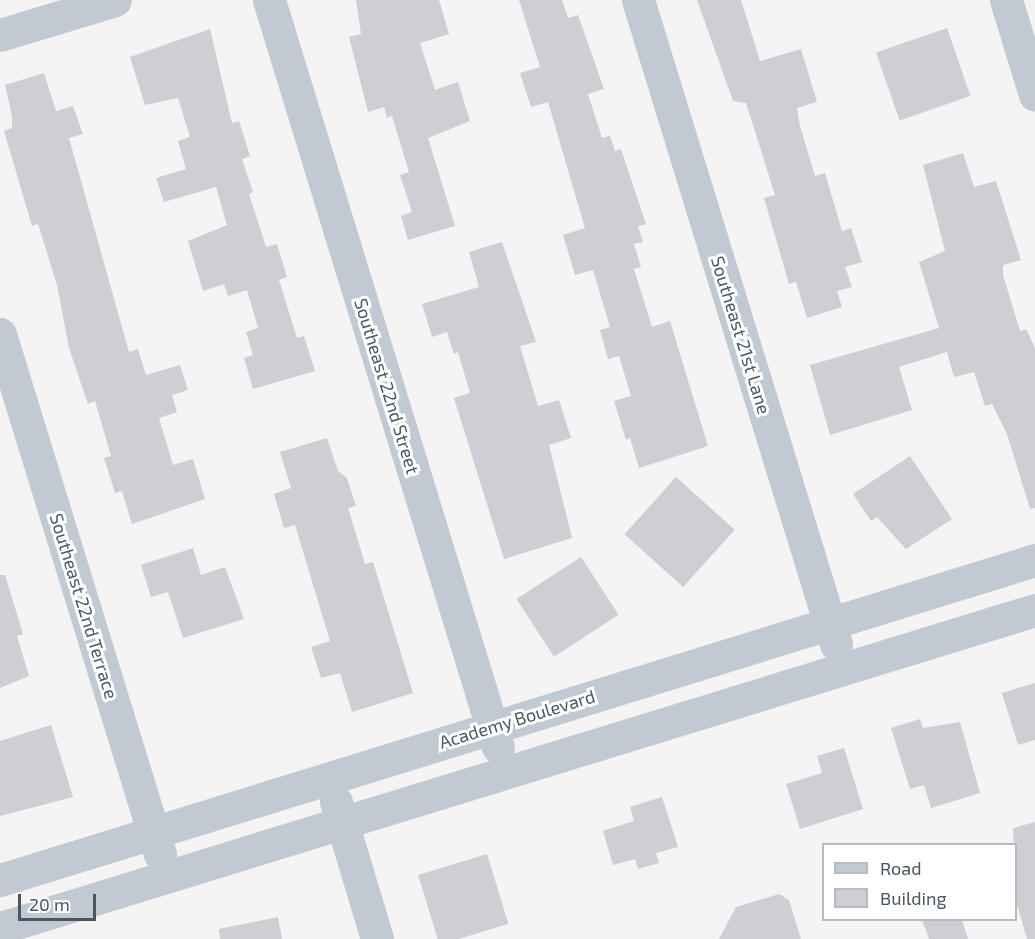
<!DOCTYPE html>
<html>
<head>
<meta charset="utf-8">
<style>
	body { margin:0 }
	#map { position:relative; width:1035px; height:939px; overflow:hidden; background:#f5f3f3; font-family:"Exo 2",sans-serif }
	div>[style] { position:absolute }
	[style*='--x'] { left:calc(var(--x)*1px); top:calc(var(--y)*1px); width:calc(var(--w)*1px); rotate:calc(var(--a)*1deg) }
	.building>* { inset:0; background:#cdcfd5; transform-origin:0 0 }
	.minor>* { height:33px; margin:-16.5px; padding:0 16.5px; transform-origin:16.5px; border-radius:16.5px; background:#c1cad2 }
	span { translate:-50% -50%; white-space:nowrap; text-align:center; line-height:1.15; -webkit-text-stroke:6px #fff; paint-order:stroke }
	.street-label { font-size:18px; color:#4a5661 }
	.legend { position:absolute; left:822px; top:843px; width:195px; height:78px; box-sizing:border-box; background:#fff; border:2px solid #b7bbc0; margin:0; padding:8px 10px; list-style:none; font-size:18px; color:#4a5661 }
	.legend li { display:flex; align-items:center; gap:12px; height:30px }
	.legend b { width:30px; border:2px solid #b7bbc0 }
	.scale { position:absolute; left:18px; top:894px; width:78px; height:27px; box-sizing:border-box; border:3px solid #4a5661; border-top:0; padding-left:8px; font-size:18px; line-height:21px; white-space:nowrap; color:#4a5661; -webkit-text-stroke:4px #fff; paint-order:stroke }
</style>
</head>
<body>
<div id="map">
	<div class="building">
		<div style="clip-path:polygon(356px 0,439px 0,449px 34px,420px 43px,435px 90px,458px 82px,470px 121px,428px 138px,455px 226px,408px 240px,401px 216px,412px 212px,400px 175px,409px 172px,392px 116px,387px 118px,384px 107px,368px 112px,349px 37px,361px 34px)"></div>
		<div style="clip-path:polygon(519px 0,562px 0,568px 18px,578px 15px,604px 89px,588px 94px,602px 138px,610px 136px,615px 151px,621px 149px,646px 224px,638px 226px,643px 242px,634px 244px,641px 267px,634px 269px,652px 327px,670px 321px,708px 446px,639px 468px,630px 438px,626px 440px,614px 401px,631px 396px,619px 356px,608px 359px,600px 330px,610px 327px,593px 270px,575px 275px,563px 235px,585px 228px,548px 102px,531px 107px,520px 73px,540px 67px)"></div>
		<div style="clip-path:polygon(697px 0,741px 0,760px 61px,801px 49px,817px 102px,797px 108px,800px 126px,815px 176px,825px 173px,842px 231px,851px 228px,862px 262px,845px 267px,852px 287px,837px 291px,842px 307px,807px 318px,796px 282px,789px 284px,764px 198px,775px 195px,746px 103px,733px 101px)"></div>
		<div style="left:947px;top:28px;width:72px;height:75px;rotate:71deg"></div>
		<div style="clip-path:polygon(210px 29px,232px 123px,239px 121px,250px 156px,242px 159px,253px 192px,249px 194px,266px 247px,277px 244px,287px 277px,279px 280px,297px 338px,304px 336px,315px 371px,253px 389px,244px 358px,253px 355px,246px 332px,258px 328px,247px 290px,228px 296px,224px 284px,203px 291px,188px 241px,227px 225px,216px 187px,164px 202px,156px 178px,186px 169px,178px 141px,190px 137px,178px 98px,145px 105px,130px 57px)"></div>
		<div style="clip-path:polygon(44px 73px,56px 111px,73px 106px,83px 134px,69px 138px,129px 352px,138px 349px,146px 375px,180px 365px,188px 390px,172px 395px,177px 412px,159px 418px,173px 465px,193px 459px,205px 499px,132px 524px,122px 491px,115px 493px,104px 458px,111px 456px,95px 401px,88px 404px,69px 348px,57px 285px,38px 224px,32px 226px,4px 131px,12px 128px,12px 116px,5px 85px)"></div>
		<div style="clip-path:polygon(963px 153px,974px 187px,996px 181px,1021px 260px,1003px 265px,1003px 275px,1020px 331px,1026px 329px,1035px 348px,1035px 508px,1030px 509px,1007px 434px,992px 404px,985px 406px,974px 372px,954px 377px,947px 352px,899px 367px,912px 410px,830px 435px,810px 365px,939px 328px,919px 262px,945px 251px,923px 165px)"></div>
		<div style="clip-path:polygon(502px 242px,536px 342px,520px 346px,538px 406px,559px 400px,571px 438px,549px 445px,572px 538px,504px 559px,454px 398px,470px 393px,458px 352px,454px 354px,447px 332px,432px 337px,422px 304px,479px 287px,469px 252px)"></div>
		<div style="clip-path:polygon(327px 438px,338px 471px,347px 478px,356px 506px,348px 508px,365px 564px,373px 562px,413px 693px,352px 712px,340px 673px,321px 678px,311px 647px,330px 641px,295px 525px,284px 528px,274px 494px,291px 488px,280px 452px)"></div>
		<div style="clip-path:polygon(910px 456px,952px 519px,906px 549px,877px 517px,871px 521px,853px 494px)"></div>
		<div style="left:676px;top:477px;width:79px;height:77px;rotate:42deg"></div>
		<div style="clip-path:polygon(193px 548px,201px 575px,225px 567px,244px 619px,183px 638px,168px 592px,151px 597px,141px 565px)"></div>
		<div style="left:581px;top:557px;width:69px;height:77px;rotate:57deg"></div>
		<div style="clip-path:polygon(0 575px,5px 575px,23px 634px,17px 636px,29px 676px,0 688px)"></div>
		<div style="clip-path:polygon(1035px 683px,1035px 740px,1018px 745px,1002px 693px)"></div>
		<div style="clip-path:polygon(920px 719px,923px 728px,960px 722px,980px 793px,931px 808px,924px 785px,910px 789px,891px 728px)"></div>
		<div style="clip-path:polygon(51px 725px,73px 797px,0 816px,0 741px)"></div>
		<div style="clip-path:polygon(844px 748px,863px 809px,800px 829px,786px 784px,822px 773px,817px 756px)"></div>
		<div style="clip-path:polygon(662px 797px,678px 847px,656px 853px,659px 863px,638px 869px,635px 859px,613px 865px,603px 831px,634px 821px,630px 807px)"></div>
		<div style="clip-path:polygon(1035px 822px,1035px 939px,1027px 939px,1016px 901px,1013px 828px)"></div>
		<div style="left:487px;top:854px;width:73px;height:72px;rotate:73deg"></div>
		<div style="clip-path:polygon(779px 894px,789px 900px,801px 939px,719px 939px,736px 907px)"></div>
		<div style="clip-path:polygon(278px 917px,282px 939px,220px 939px,219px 929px)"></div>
		<div style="clip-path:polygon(922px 920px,962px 920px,968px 939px,929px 939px)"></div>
	</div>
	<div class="minor">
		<div style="--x:269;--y:0;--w:781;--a:72.96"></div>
		<div style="--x:638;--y:0;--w:674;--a:72.91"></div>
		<div style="--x:1006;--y:0;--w:99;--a:73"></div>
		<div style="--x:0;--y:35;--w:120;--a:-16.9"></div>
		<div style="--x:0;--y:334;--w:544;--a:72.9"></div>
		<div style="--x:336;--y:802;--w:143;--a:73.3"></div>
		<div style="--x:0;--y:880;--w:1083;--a:-17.18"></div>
		<div style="--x:0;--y:928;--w:1083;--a:-17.08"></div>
	</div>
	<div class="street-label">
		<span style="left:741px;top:335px;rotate:73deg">Southeast 21st Lane</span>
		<span style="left:387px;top:386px;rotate:73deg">Southeast 22nd Street</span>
		<span style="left:84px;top:606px;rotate:73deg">Southeast 22nd Terrace</span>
		<span style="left:517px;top:719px;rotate:-17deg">Academy Boulevard</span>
	</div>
	<ul class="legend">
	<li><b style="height:8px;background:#c1cad2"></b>Road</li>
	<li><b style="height:16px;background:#cdcfd5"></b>Building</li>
	</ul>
	<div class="scale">20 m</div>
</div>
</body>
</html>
